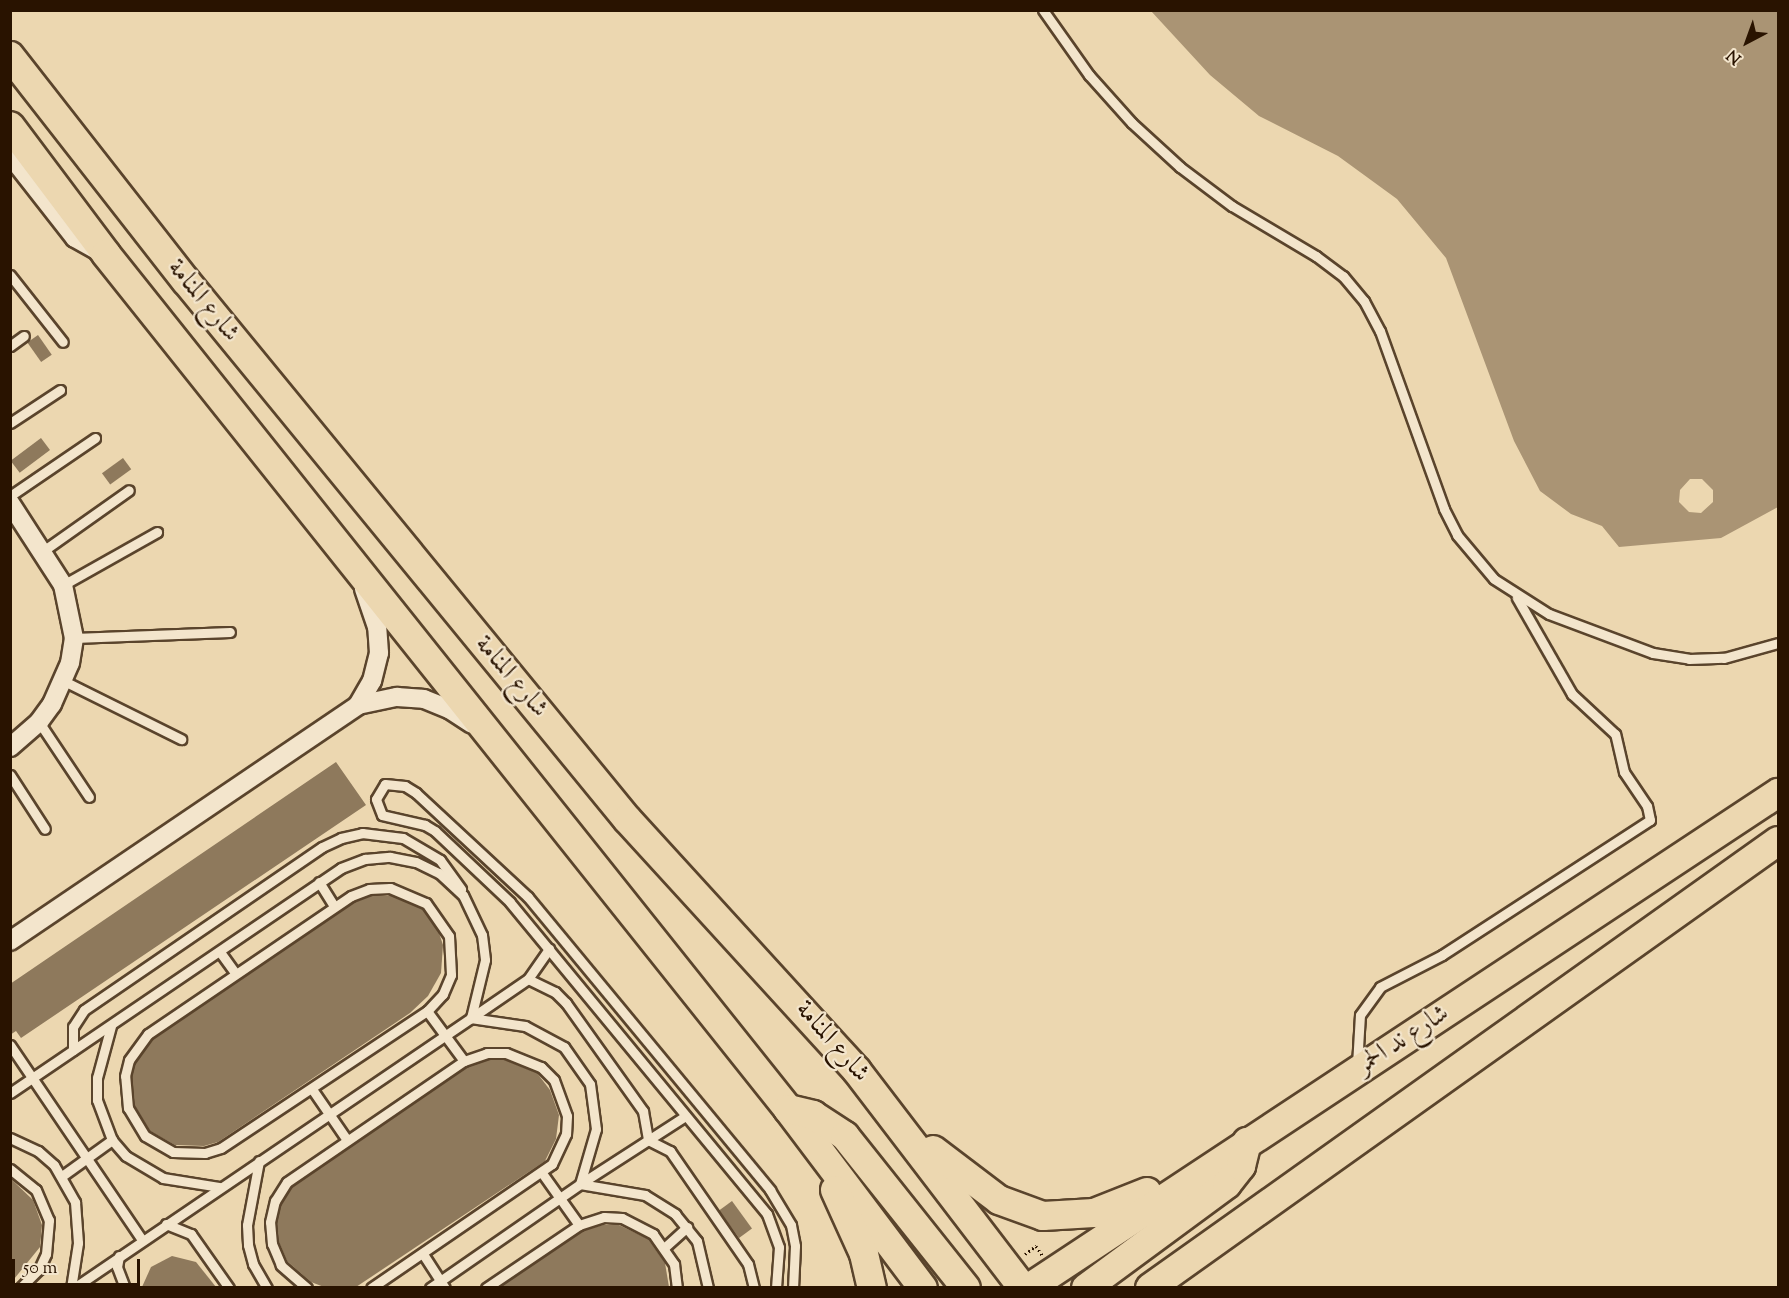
<!DOCTYPE html>
<html>
<head>
<meta charset="utf-8">
<style>
	body { margin:0 }
	#map { position:relative; width:1789px; height:1298px; overflow:hidden; background:#ecd7b0; font-family:"Sorts Mill Goudy",Amiri,serif }
	div>[style] { position:absolute }
	[style*='--x'] { left:calc(var(--x)*1px); top:calc(var(--y)*1px); width:calc(var(--w)*1px); rotate:calc(var(--a)*1deg) }
	.water>* { inset:0; background:#aa9474 }
	.building>* { inset:0; background:#8e795c; transform-origin:0 0 }
	.path>* { height:3px; margin-top:-1.5px; transform-origin:0; background:repeating-linear-gradient(90deg,#291300 0 1.5px,transparent 0 4.5px) }
	.roads { filter:drop-shadow(2px 0 #5a442c) drop-shadow(-2px 0 #5a442c) drop-shadow(0 2px #5a442c) drop-shadow(0 -2px #5a442c) }
	.service>* { height:9px; margin:-4.5px; padding:0 4.5px; transform-origin:4.5px; border-radius:4.5px; background:#f3e5cc }
	.minor>* { height:18px; margin:-9px; padding:0 9px; transform-origin:9px; border-radius:9px; background:#f3e5cc }
	.primary>* { height:28px; margin:-14px; padding:0 14px; transform-origin:14px; border-radius:14px; background:#ecd7b0 }
	span { translate:-50% -50%; white-space:nowrap; text-align:center; line-height:1.15; -webkit-text-stroke:4.5px #f3e5cc; paint-order:stroke }
	.street-label { font-size:26px; color:#291300 }
	.frame { position:absolute; inset:0; border:12px solid #291300; pointer-events:none }
	.north { position:absolute; left:1717px; top:12px; width:60px; height:60px; -webkit-text-stroke:4px #f3e5cc; paint-order:stroke; rotate:221deg; font-size:16px; font-weight:700; line-height:24px; text-align:center; color:#291300 }
	.north::after { content:''; display:block; margin:auto; width:21px; height:27px; background:#291300; clip-path:polygon(50% 0,100% 100%,50% 72%,0 100%) }
	.scale { position:absolute; left:12px; top:1259px; width:128px; height:27px; box-sizing:border-box; border:3px solid #291300; border-top:0; padding-left:8px; font-size:18px; line-height:21px; white-space:nowrap; color:#291300; -webkit-text-stroke:4px #f3e5cc; paint-order:stroke }
</style>
</head>
<body>
<div id="map">
	<div class="water">
		<div style="clip-path:polygon(evenodd,1151px 11px,1778px 11px,1778px 507px,1721px 538px,1619px 547px,1602px 526px,1571px 514px,1540px 491px,1514px 441px,1446px 258px,1397px 199px,1338px 156px,1259px 116px,1210px 75px,1151px 11px,1690px 479px,1702px 479px,1713px 490px,1713px 502px,1701px 513px,1689px 512px,1679px 502px,1680px 490px,1690px 479px)"></div>
	</div>
	<div class="building">
		<div style="left:38px;top:335px;width:24px;height:13px;rotate:55deg"></div>
		<div style="left:41px;top:438px;width:15px;height:38px;rotate:53deg"></div>
		<div style="left:123px;top:458px;width:14px;height:26px;rotate:54deg"></div>
		<div style="clip-path:polygon(336px 762px,366px 805px,21px 1038px,16px 1031px,10px 1035px,10px 984px)"></div>
		<div style="clip-path:polygon(371px 896px,392px 896px,422px 908px,439px 933px,443px 945px,441px 973px,428px 996px,410px 1013px,218px 1142px,204px 1146px,175px 1145px,150px 1131px,135px 1106px,132px 1077px,135px 1063px,153px 1039px,353px 903px)"></div>
		<div style="clip-path:polygon(488px 1060px,505px 1060px,537px 1073px,550px 1090px,559px 1115px,556px 1139px,545px 1161px,356px 1287px,324px 1287px,311px 1282px,287px 1261px,279px 1242px,277px 1222px,281px 1204px,292px 1187px,467px 1067px)"></div>
		<div style="clip-path:polygon(10px 1178px,33px 1200px,42px 1225px,40px 1247px,10px 1284px)"></div>
		<div style="left:732px;top:1201px;width:34px;height:16px;rotate:54deg"></div>
		<div style="clip-path:polygon(603px 1225px,619px 1225px,648px 1239px,665px 1263px,669px 1287px,499px 1287px,582px 1231px)"></div>
		<div style="clip-path:polygon(172px 1256px,196px 1262px,216px 1287px,142px 1287px,151px 1267px)"></div>
	</div>
	<div class="path">
		<div style="--x:1025;--y:1254;--w:14;--a:-36"></div>
		<div style="--x:1036;--y:1246;--w:11;--a:56"></div>
	</div>
	<div class="roads">
		<div class="service">
			<div style="--x:1043;--y:10;--w:80;--a:54.7"></div>
			<div style="--x:1089;--y:75;--w:64;--a:48.1"></div>
			<div style="--x:1132;--y:123;--w:65;--a:42.5"></div>
			<div style="--x:1180;--y:167;--w:65;--a:36.9"></div>
			<div style="--x:1232;--y:206;--w:98;--a:30.8"></div>
			<div style="--x:1316;--y:256;--w:34;--a:37"></div>
			<div style="--x:1343;--y:276;--w:33;--a:50"></div>
			<div style="--x:1364;--y:301;--w:34;--a:62"></div>
			<div style="--x:1380;--y:331;--w:189;--a:70.2"></div>
			<div style="--x:1444;--y:509;--w:29;--a:63"></div>
			<div style="--x:1457;--y:535;--w:57;--a:49.9"></div>
			<div style="--x:1494;--y:579;--w:65;--a:32.5"></div>
			<div style="--x:1549;--y:614;--w:111;--a:20.6"></div>
			<div style="--x:1653;--y:653;--w:36;--a:9"></div>
			<div style="--x:1689;--y:659;--w:35;--a:-2"></div>
			<div style="--x:1724;--y:658;--w:56;--a:-15.5"></div>
			<div style="--x:10;--y:275;--w:85;--a:51.7"></div>
			<div style="--x:10;--y:346;--w:17;--a:-36"></div>
			<div style="--x:10;--y:423;--w:60;--a:-33.4"></div>
			<div style="--x:10;--y:496;--w:103;--a:-34.3"></div>
			<div style="--x:43;--y:551;--w:105;--a:-35.3"></div>
			<div style="--x:63;--y:585;--w:108;--a:-29.4"></div>
			<div style="--x:74;--y:638;--w:156;--a:-2.2"></div>
			<div style="--x:64;--y:681;--w:131;--a:26.4"></div>
			<div style="--x:39;--y:722;--w:90;--a:56.3"></div>
			<div style="--x:10;--y:775;--w:64;--a:57.1"></div>
			<div style="--x:319;--y:882;--w:28;--a:58"></div>
			<div style="--x:390;--y:888;--w:39;--a:23"></div>
			<div style="--x:426;--y:903;--w:40;--a:55.1"></div>
			<div style="--x:449;--y:936;--w:39;--a:87"></div>
			<div style="--x:451;--y:975;--w:21;--a:113"></div>
			<div style="--x:443;--y:994;--w:23;--a:133"></div>
			<div style="--x:427;--y:1011;--w:247;--a:146.4"></div>
			<div style="--x:221;--y:1148;--w:17;--a:163"></div>
			<div style="--x:205;--y:1153;--w:32;--a:-178"></div>
			<div style="--x:173;--y:1152;--w:32;--a:-150"></div>
			<div style="--x:145;--y:1136;--w:33;--a:-121"></div>
			<div style="--x:128;--y:1108;--w:32;--a:-95"></div>
			<div style="--x:125;--y:1076;--w:16;--a:-76"></div>
			<div style="--x:129;--y:1060;--w:32;--a:-54"></div>
			<div style="--x:148;--y:1034;--w:245;--a:-34.2"></div>
			<div style="--x:351;--y:896;--w:19;--a:-21"></div>
			<div style="--x:369;--y:889;--w:21;--a:-3"></div>
			<div style="--x:220;--y:952;--w:26;--a:54"></div>
			<div style="--x:528;--y:979;--w:30;--a:26"></div>
			<div style="--x:555;--y:992;--w:16;--a:45"></div>
			<div style="--x:566;--y:1003;--w:133;--a:54.5"></div>
			<div style="--x:643;--y:1111;--w:29;--a:80"></div>
			<div style="--x:648;--y:1140;--w:25;--a:27"></div>
			<div style="--x:670;--y:1151;--w:137;--a:55.4"></div>
			<div style="--x:748;--y:1264;--w:25;--a:76"></div>
			<div style="--x:427;--y:1011;--w:62;--a:53.5"></div>
			<div style="--x:471;--y:1018;--w:69;--a:-34.4"></div>
			<div style="--x:528;--y:979;--w:37;--a:-55"></div>
			<div style="--x:111;--y:1026;--w:54;--a:105.1"></div>
			<div style="--x:97;--y:1078;--w:22;--a:90"></div>
			<div style="--x:97;--y:1100;--w:43;--a:69.4"></div>
			<div style="--x:112;--y:1140;--w:21;--a:49"></div>
			<div style="--x:126;--y:1156;--w:43;--a:30.7"></div>
			<div style="--x:163;--y:1178;--w:58;--a:9"></div>
			<div style="--x:10;--y:1045;--w:235;--a:55.9"></div>
			<div style="--x:73;--y:1050;--w:23;--a:-90"></div>
			<div style="--x:73;--y:1027;--w:20;--a:-57"></div>
			<div style="--x:84;--y:1010;--w:288;--a:-34.4"></div>
			<div style="--x:322;--y:847;--w:21;--a:-25"></div>
			<div style="--x:341;--y:838;--w:22;--a:-13"></div>
			<div style="--x:362;--y:833;--w:41;--a:7"></div>
			<div style="--x:403;--y:838;--w:43;--a:30.7"></div>
			<div style="--x:440;--y:860;--w:36;--a:54"></div>
			<div style="--x:1357;--y:1065;--w:50;--a:-86.6"></div>
			<div style="--x:1360;--y:1015;--w:34;--a:-54"></div>
			<div style="--x:1380;--y:987;--w:70;--a:-27.3"></div>
			<div style="--x:1442;--y:955;--w:248;--a:-33"></div>
			<div style="--x:1650;--y:820;--w:14;--a:-102"></div>
			<div style="--x:1647;--y:806;--w:41;--a:-124.1"></div>
			<div style="--x:1624;--y:772;--w:39;--a:-103"></div>
			<div style="--x:1615;--y:734;--w:59;--a:-137.1"></div>
			<div style="--x:1572;--y:694;--w:111;--a:-119.8"></div>
			<div style="--x:312;--y:1089;--w:62;--a:55.5"></div>
			<div style="--x:10;--y:1093;--w:400;--a:-34.2"></div>
			<div style="--x:341;--y:868;--w:26;--a:-21"></div>
			<div style="--x:365;--y:859;--w:25;--a:-5"></div>
			<div style="--x:390;--y:857;--w:26;--a:11"></div>
			<div style="--x:416;--y:862;--w:25;--a:26"></div>
			<div style="--x:439;--y:873;--w:33;--a:43"></div>
			<div style="--x:463;--y:895;--w:44;--a:64.6"></div>
			<div style="--x:482;--y:935;--w:25;--a:83"></div>
			<div style="--x:485;--y:960;--w:60;--a:103.6"></div>
			<div style="--x:471;--y:1018;--w:481;--a:145.8"></div>
			<div style="--x:10;--y:1138;--w:31;--a:25"></div>
			<div style="--x:38;--y:1151;--w:21;--a:41"></div>
			<div style="--x:54;--y:1165;--w:43;--a:60.4"></div>
			<div style="--x:75;--y:1202;--w:41;--a:85.8"></div>
			<div style="--x:78;--y:1243;--w:46;--a:98.8"></div>
			<div style="--x:259;--y:1161;--w:65;--a:100.6"></div>
			<div style="--x:247;--y:1225;--w:20;--a:87"></div>
			<div style="--x:248;--y:1245;--w:20;--a:75"></div>
			<div style="--x:253;--y:1264;--w:28;--a:60"></div>
			<div style="--x:10;--y:1169;--w:33;--a:39"></div>
			<div style="--x:36;--y:1190;--w:33;--a:67"></div>
			<div style="--x:49;--y:1220;--w:34;--a:95"></div>
			<div style="--x:46;--y:1254;--w:17;--a:115"></div>
			<div style="--x:39;--y:1269;--w:27;--a:135"></div>
			<div style="--x:542;--y:1173;--w:64;--a:54.6"></div>
			<div style="--x:62;--y:1176;--w:62;--a:-35.8"></div>
			<div style="--x:580;--y:1184;--w:66;--a:9.6"></div>
			<div style="--x:645;--y:1195;--w:36;--a:32"></div>
			<div style="--x:675;--y:1214;--w:35;--a:51"></div>
			<div style="--x:697;--y:1241;--w:48;--a:76.8"></div>
			<div style="--x:580;--y:1184;--w:124;--a:-32.8"></div>
			<div style="--x:166;--y:1224;--w:27;--a:22"></div>
			<div style="--x:191;--y:1234;--w:66;--a:54.9"></div>
			<div style="--x:665;--y:1247;--w:30;--a:-42"></div>
			<div style="--x:423;--y:1254;--w:40;--a:57.1"></div>
			<div style="--x:119;--y:1256;--w:11;--a:100"></div>
			<div style="--x:117;--y:1267;--w:22;--a:69"></div>
			<div style="--x:307;--y:1288;--w:35;--a:-139"></div>
			<div style="--x:281;--y:1265;--w:23;--a:-113"></div>
			<div style="--x:272;--y:1244;--w:22;--a:-95"></div>
			<div style="--x:270;--y:1222;--w:22;--a:-77"></div>
			<div style="--x:275;--y:1201;--w:22;--a:-58"></div>
			<div style="--x:287;--y:1182;--w:214;--a:-34.4"></div>
			<div style="--x:464;--y:1061;--w:24;--a:-19"></div>
			<div style="--x:487;--y:1053;--w:19;--a:0"></div>
			<div style="--x:506;--y:1053;--w:38;--a:22"></div>
			<div style="--x:541;--y:1067;--w:18;--a:45"></div>
			<div style="--x:554;--y:1080;--w:38;--a:70"></div>
			<div style="--x:567;--y:1116;--w:18;--a:93"></div>
			<div style="--x:566;--y:1134;--w:33;--a:115"></div>
			<div style="--x:552;--y:1164;--w:219;--a:145.6"></div>
			<div style="--x:430;--y:1288;--w:183;--a:-34.7"></div>
			<div style="--x:580;--y:1184;--w:57;--a:-73.8"></div>
			<div style="--x:596;--y:1129;--w:45;--a:-97.6"></div>
			<div style="--x:590;--y:1084;--w:45;--a:-125.1"></div>
			<div style="--x:564;--y:1047;--w:44;--a:-151.7"></div>
			<div style="--x:525;--y:1026;--w:55;--a:-171.6"></div>
			<div style="--x:486;--y:1288;--w:112;--a:-34.1"></div>
			<div style="--x:579;--y:1225;--w:26;--a:-18"></div>
			<div style="--x:604;--y:1217;--w:18;--a:3"></div>
			<div style="--x:622;--y:1218;--w:35;--a:27"></div>
			<div style="--x:653;--y:1234;--w:37;--a:55"></div>
			<div style="--x:674;--y:1264;--w:24;--a:83"></div>
			<div style="--x:776;--y:1288;--w:41;--a:-85.8"></div>
			<div style="--x:779;--y:1247;--w:35;--a:-110"></div>
			<div style="--x:767;--y:1214;--w:404;--a:-129.5"></div>
			<div style="--x:510;--y:902;--w:103;--a:-136.6"></div>
			<div style="--x:435;--y:831;--w:12;--a:-149"></div>
			<div style="--x:425;--y:825;--w:44;--a:-166.9"></div>
			<div style="--x:382;--y:815;--w:17;--a:-111"></div>
			<div style="--x:376;--y:799;--w:17;--a:-59"></div>
			<div style="--x:385;--y:784;--w:20;--a:6"></div>
			<div style="--x:405;--y:786;--w:13;--a:32"></div>
			<div style="--x:416;--y:793;--w:153;--a:42.9"></div>
			<div style="--x:528;--y:897;--w:380;--a:50.4"></div>
			<div style="--x:770;--y:1190;--w:41;--a:59"></div>
			<div style="--x:791;--y:1225;--w:21;--a:79"></div>
			<div style="--x:795;--y:1246;--w:42;--a:92.7"></div>
		</div>
		<div class="minor">
			<div style="--x:10;--y:155;--w:105;--a:51.9"></div>
			<div style="--x:75;--y:238;--w:25;--a:29"></div>
			<div style="--x:10;--y:503;--w:98;--a:57.1"></div>
			<div style="--x:63;--y:585;--w:54;--a:78.3"></div>
			<div style="--x:74;--y:638;--w:25;--a:99"></div>
			<div style="--x:70;--y:663;--w:45;--a:113.7"></div>
			<div style="--x:52;--y:704;--w:22;--a:126"></div>
			<div style="--x:39;--y:722;--w:38;--a:139"></div>
			<div style="--x:358;--y:705;--w:28;--a:-60"></div>
			<div style="--x:372;--y:681;--w:29;--a:-76"></div>
			<div style="--x:379;--y:653;--w:26;--a:-94"></div>
			<div style="--x:377;--y:627;--w:40;--a:-108.9"></div>
			<div style="--x:10;--y:941;--w:420;--a:-34.1"></div>
			<div style="--x:358;--y:705;--w:40;--a:-12"></div>
			<div style="--x:397;--y:697;--w:27;--a:4"></div>
			<div style="--x:424;--y:699;--w:27;--a:22"></div>
			<div style="--x:449;--y:709;--w:27;--a:33"></div>
		</div>
		<div class="primary">
			<div style="--x:10;--y:56;--w:286;--a:52"></div>
			<div style="--x:186;--y:281;--w:696;--a:50.66"></div>
			<div style="--x:627;--y:819;--w:341;--a:47.6"></div>
			<div style="--x:857;--y:1071;--w:273;--a:52.6"></div>
			<div style="--x:10;--y:126;--w:160;--a:53.1"></div>
			<div style="--x:106;--y:254;--w:1094;--a:51.42"></div>
			<div style="--x:788;--y:1109;--w:224;--a:53"></div>
			<div style="--x:788;--y:1109;--w:26;--a:13"></div>
			<div style="--x:813;--y:1115;--w:38;--a:33"></div>
			<div style="--x:845;--y:1136;--w:194;--a:51.5"></div>
			<div style="--x:933;--y:1150;--w:83;--a:37.1"></div>
			<div style="--x:999;--y:1200;--w:47;--a:20"></div>
			<div style="--x:1043;--y:1216;--w:51;--a:-3.4"></div>
			<div style="--x:1094;--y:1213;--w:57;--a:-21.6"></div>
			<div style="--x:835;--y:1190;--w:70;--a:65.6"></div>
			<div style="--x:864;--y:1254;--w:35;--a:77"></div>
			<div style="--x:1029;--y:1288;--w:898;--a:-33.46"></div>
			<div style="--x:1086;--y:1288;--w:175;--a:-36.4"></div>
			<div style="--x:1227;--y:1184;--w:23;--a:-52"></div>
			<div style="--x:1241;--y:1166;--w:25;--a:-76"></div>
			<div style="--x:1150;--y:1288;--w:771;--a:-35.44"></div>
		</div>
	</div>
	<div class="street-label">
		<span style="left:203px;top:301px;rotate:51deg">شارع المنامة</span>
		<span style="left:511px;top:677px;rotate:50deg">شارع المنامة</span>
		<span style="left:1403px;top:1040px;rotate:-33deg">شارع ند الحمر</span>
		<span style="left:832px;top:1042px;rotate:49deg">شارع المنامة</span>
	</div>
	<div class="frame"></div>
	<div class="north">N</div>
	<div class="scale">50 m</div>
</div>
</body>
</html>
